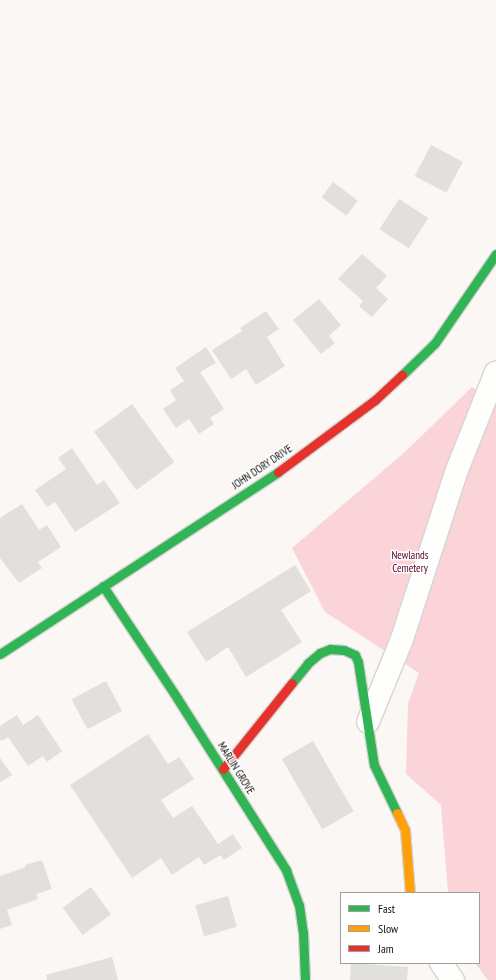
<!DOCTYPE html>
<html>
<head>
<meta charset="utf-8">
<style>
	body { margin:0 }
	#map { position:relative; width:496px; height:980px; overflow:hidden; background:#faf7f4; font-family:"PT Sans Narrow",sans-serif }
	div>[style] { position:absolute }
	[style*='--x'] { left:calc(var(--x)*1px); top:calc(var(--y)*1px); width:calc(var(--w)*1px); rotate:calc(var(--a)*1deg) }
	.green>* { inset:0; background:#fad4d8 }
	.building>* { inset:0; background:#e1e0dd; transform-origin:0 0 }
	.roads { filter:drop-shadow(1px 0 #d6d4d1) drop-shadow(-1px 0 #d6d4d1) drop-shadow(0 1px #d6d4d1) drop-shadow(0 -1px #d6d4d1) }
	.street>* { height:22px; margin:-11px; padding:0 11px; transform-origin:11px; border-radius:11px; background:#fefefd }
	.fast>* { height:9px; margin:-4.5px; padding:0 4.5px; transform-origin:4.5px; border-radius:4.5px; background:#30b455 }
	.slow>* { height:9px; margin:-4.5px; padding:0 4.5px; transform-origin:4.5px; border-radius:4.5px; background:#ff9f0a }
	.jam>* { height:9px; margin:-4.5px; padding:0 4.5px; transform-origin:4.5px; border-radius:4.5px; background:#e5322d }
	span { translate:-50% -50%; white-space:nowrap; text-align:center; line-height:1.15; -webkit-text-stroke:3px #fff; paint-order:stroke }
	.street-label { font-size:11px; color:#11100d }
	.park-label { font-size:11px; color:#580122 }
	.legend { position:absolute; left:340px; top:892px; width:140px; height:72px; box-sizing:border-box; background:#fff; border:1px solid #a09f9e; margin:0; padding:5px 7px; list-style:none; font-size:12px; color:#11100d }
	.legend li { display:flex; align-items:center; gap:8px; height:20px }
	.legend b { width:20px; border:1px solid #a09f9e }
</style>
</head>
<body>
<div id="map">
	<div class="green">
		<div style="clip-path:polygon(472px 387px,496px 401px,496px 980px,488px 980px,475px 963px,479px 963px,479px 893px,448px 893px,441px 805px,406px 774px,408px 704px,419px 673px,325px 612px,292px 548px,405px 452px)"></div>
	</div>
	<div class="building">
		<div style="left:431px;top:145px;width:36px;height:35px;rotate:28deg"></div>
		<div style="left:333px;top:182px;width:31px;height:19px;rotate:37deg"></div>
		<div style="left:399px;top:199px;width:35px;height:36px;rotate:33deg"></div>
		<div style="clip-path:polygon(362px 254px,387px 276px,376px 288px,388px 299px,372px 317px,359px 306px,363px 301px,338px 279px)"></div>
		<div style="clip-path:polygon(319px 299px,341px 325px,329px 336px,335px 343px,321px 354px,293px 320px)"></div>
		<div style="clip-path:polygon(266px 311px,279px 329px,267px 337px,285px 366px,256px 385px,246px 369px,231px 379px,212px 350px,242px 331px,240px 328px)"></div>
		<div style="clip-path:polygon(206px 347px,216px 363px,200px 372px,224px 409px,210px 418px,214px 424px,199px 434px,189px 419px,176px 428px,163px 409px,176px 400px,170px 390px,184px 381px,175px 368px)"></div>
		<div style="left:132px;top:404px;width:72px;height:47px;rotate:54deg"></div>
		<div style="clip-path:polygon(72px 448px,97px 485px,104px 480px,120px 503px,75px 532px,55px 502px,47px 507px,35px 490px,66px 469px,58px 458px)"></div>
		<div style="clip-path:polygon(22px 504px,39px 530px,47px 525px,61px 547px,38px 562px,42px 568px,19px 583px,0 558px,0 518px)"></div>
		<div style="clip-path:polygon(295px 565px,311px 591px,281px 610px,302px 642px,246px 677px,228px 647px,206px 662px,187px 632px)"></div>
		<div style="left:106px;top:681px;width:34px;height:39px;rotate:62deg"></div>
		<div style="clip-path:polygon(17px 715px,23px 725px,38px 715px,62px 751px,47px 762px,43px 756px,28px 766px,8px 737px,2px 741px,0 739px,0 726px)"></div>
		<div style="clip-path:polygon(148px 734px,168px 764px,179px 757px,194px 779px,161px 800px,173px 818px,192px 806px,218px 844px,233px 834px,242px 848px,224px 860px,221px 855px,204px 865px,199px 857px,172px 875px,161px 858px,132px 878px,70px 785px)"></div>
		<div style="left:313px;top:741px;width:81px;height:36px;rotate:60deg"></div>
		<div style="clip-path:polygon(0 758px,12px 775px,0 782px)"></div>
		<div style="clip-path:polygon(42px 860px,52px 889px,36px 894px,38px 899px,7px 910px,12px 925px,0 929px,0 876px,26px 867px,25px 865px)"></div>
		<div style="left:91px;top:887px;width:34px;height:35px;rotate:54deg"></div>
		<div style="left:228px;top:896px;width:32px;height:34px;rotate:74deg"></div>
		<div style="clip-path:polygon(112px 957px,118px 980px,47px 980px,46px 975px)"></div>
		<div style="clip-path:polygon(351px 963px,408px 967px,407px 980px,350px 980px)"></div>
	</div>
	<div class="roads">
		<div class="street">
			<div style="--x:368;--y:722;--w:90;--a:-67.7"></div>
			<div style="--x:402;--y:639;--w:178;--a:-72"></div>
			<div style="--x:457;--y:470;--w:105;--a:-68.3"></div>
			<div style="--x:441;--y:963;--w:21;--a:55"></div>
		</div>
		<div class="fast">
			<div style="--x:402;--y:375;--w:46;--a:-44.1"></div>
			<div style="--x:435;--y:343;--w:108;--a:-55.6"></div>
			<div style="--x:103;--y:586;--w:134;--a:56.5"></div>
			<div style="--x:177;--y:698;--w:204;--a:57.6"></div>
			<div style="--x:286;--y:870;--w:37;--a:70"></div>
			<div style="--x:299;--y:905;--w:27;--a:82"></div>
			<div style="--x:303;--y:932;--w:48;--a:87.6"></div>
			<div style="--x:0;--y:654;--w:332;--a:-33.2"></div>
			<div style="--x:292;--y:683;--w:26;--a:-51"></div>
			<div style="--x:308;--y:663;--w:16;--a:-40"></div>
			<div style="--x:320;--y:653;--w:11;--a:-22"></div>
			<div style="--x:330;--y:649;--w:14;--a:4"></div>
			<div style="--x:344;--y:650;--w:12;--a:24"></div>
			<div style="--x:355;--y:655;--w:8;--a:67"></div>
			<div style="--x:358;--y:662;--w:104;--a:81.2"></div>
			<div style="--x:374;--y:765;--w:53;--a:64.4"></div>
		</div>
		<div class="slow">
			<div style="--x:397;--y:813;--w:19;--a:65"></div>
			<div style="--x:405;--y:830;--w:63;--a:85.5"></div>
		</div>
		<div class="jam">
			<div style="--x:278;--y:472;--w:121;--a:-36.6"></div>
			<div style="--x:375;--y:400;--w:37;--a:-43"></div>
			<div style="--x:223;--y:769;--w:110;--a:-51.3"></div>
		</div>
	</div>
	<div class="street-label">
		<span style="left:262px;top:467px;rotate:-34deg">JOHN DORY DRIVE</span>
		<span style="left:236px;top:768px;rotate:58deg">MARLIN GROVE</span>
	</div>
	<div class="park-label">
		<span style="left:410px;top:562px">Newlands<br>Cemetery</span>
	</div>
	<ul class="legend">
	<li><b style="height:5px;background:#30b455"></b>Fast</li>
	<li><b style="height:5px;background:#ff9f0a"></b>Slow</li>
	<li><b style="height:5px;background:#e5322d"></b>Jam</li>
	</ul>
</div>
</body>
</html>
